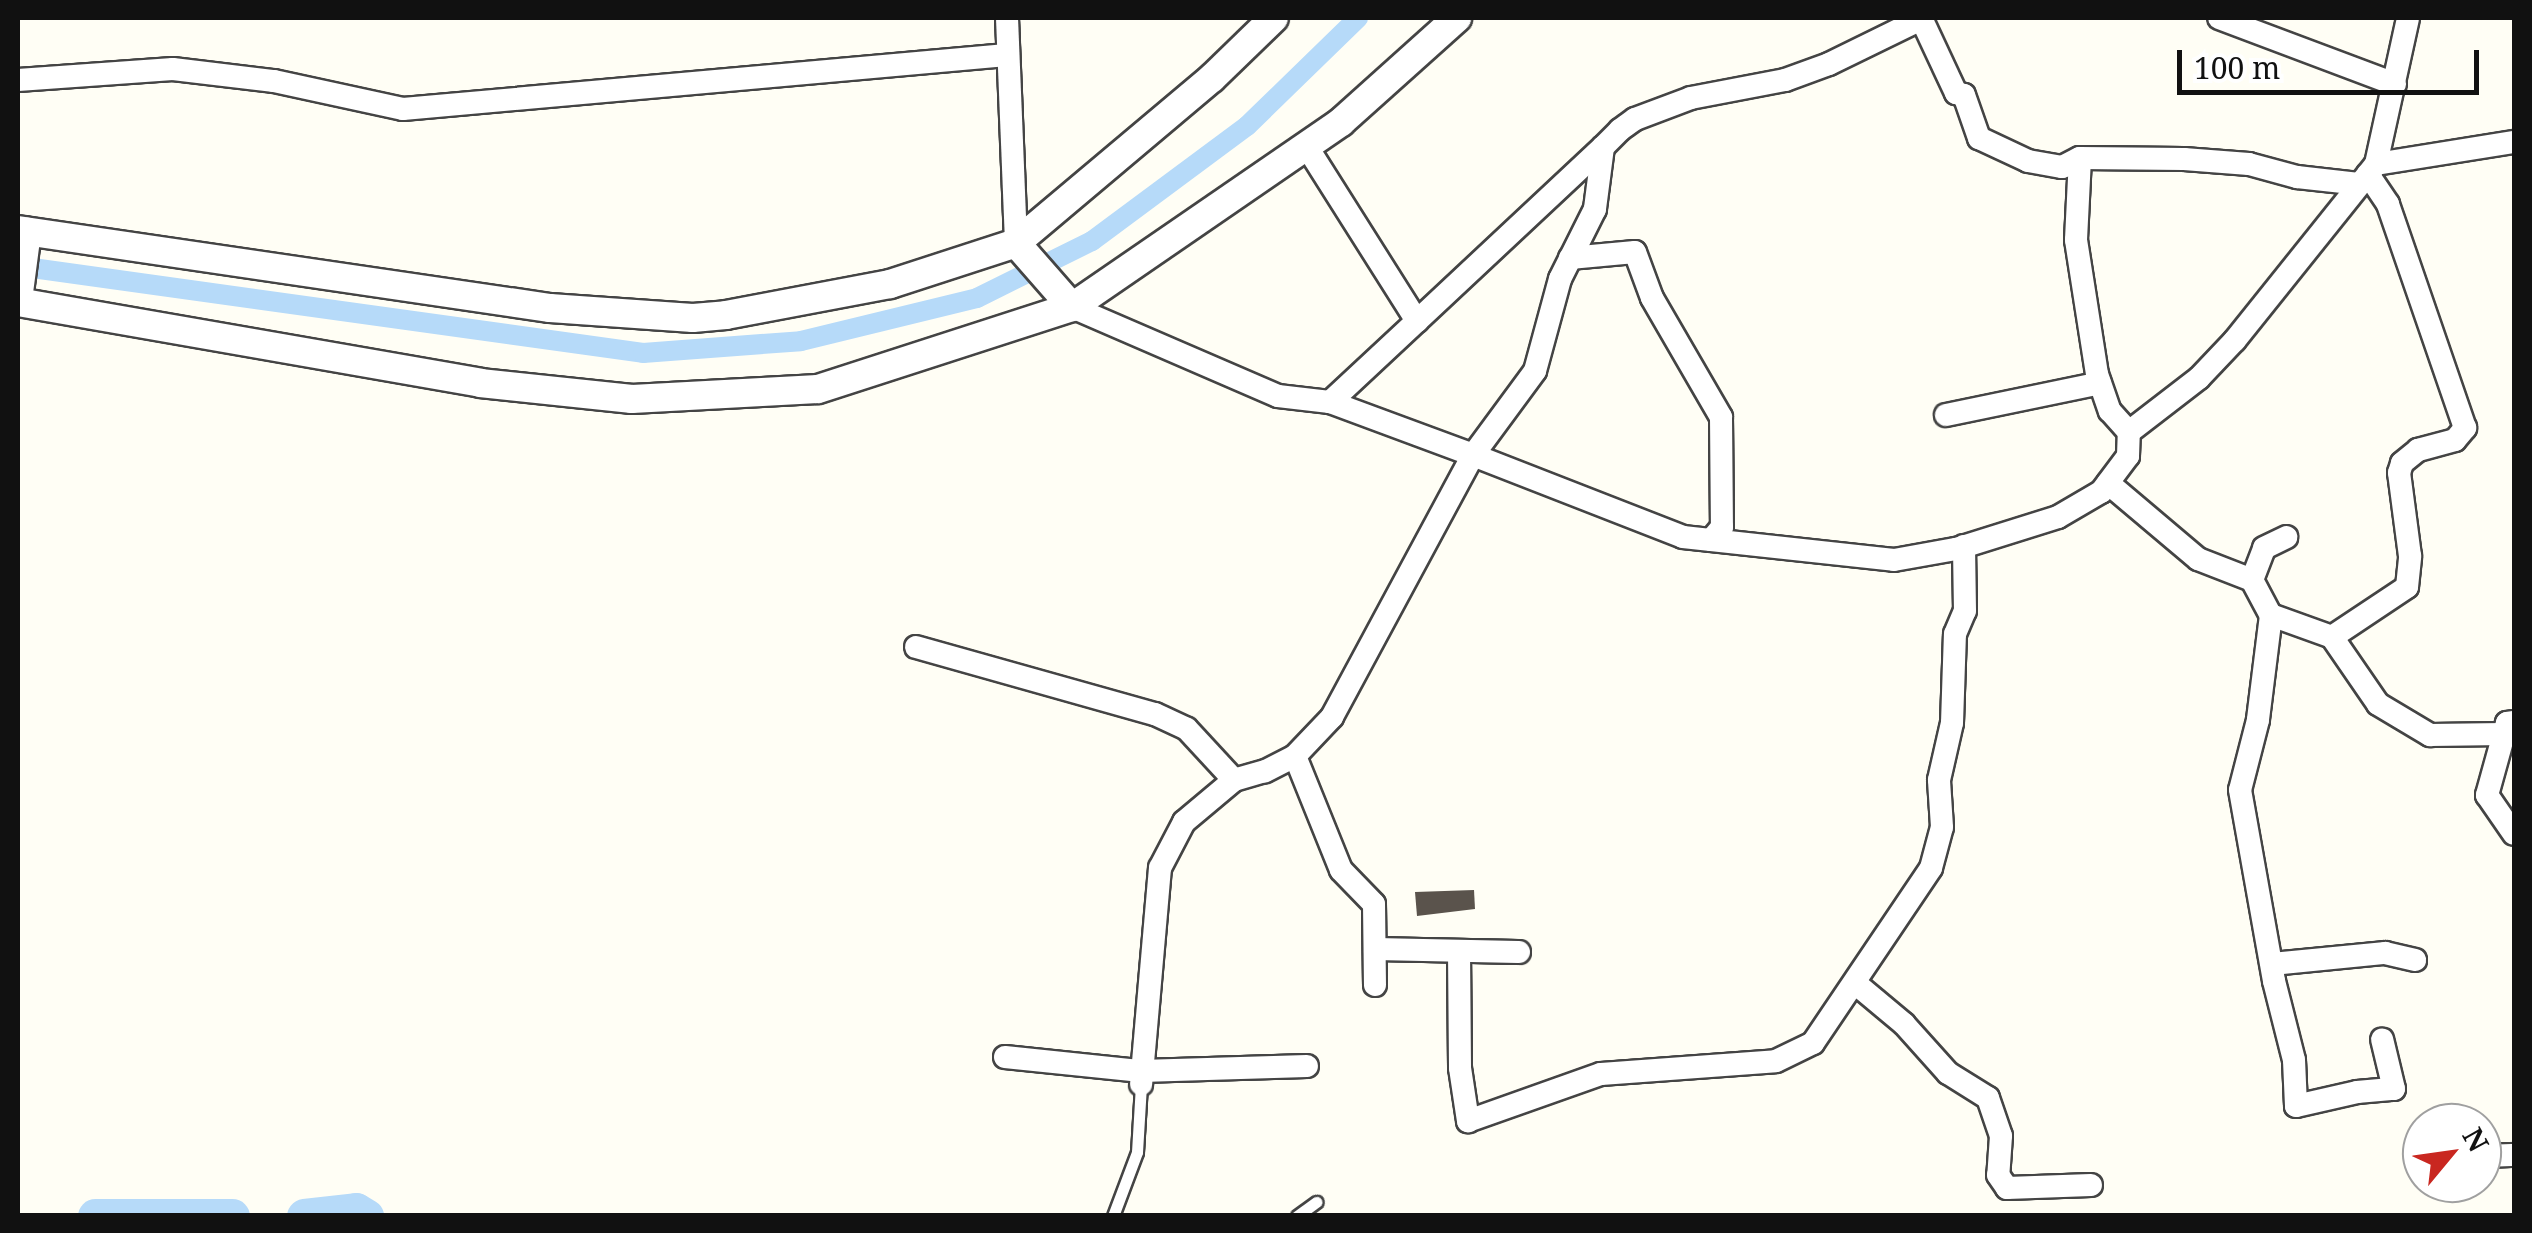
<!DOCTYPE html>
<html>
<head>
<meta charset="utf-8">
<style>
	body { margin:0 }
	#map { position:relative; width:2532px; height:1233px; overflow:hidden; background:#fffef5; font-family:"Noto Serif",serif }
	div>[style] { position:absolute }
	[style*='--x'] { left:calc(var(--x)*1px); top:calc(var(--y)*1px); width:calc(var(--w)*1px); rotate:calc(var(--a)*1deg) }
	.canal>* { height:20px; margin:-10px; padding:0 10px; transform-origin:10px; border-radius:10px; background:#b6daf9 }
	.river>* { height:35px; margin:-17.5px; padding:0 17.5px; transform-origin:17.5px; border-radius:17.5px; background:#b6daf9 }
	.building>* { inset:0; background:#5a534c }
	.roads { filter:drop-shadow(2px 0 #444) drop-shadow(-2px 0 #444) drop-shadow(0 2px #444) drop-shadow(0 -2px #444) }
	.service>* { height:11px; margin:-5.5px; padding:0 5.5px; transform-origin:5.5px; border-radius:5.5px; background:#fff }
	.minor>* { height:22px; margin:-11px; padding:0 11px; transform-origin:11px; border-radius:11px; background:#fff }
	.tertiary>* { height:28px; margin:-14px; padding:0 14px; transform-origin:14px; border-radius:14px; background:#fff }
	span { translate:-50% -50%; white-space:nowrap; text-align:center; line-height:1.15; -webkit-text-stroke:10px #fff; paint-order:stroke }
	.frame { position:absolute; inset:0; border:20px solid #111; pointer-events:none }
	.north { position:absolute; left:2402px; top:1103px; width:100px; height:100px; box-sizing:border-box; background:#fff; border:2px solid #a0a0a0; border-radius:50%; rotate:61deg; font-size:28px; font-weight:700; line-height:40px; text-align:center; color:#111 }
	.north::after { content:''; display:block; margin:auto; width:35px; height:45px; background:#c92720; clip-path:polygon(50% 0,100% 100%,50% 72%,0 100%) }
	.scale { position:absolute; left:2177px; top:50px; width:302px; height:45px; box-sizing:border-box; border:5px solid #111; border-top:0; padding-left:12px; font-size:30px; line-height:35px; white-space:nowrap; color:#111; -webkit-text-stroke:8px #fff; paint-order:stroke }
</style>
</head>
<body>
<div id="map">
	<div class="canal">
		<div style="--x:18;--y:266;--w:631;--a:7.92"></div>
		<div style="--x:643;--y:353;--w:158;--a:-4.3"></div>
		<div style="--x:801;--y:341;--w:181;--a:-13.7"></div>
		<div style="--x:977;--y:298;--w:128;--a:-26.4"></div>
		<div style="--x:1092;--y:241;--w:193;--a:-36.6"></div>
		<div style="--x:1247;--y:126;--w:155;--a:-44.2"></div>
	</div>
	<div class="river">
		<div style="--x:95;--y:1216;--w:137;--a:0"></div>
		<div style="--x:304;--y:1216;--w:52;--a:-6.6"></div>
		<div style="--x:356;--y:1210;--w:12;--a:31"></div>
	</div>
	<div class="building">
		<div style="clip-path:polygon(1474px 890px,1475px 909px,1417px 916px,1415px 892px)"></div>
	</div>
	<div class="roads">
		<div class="service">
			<div style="--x:1113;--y:1216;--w:68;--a:-69.4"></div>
			<div style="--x:1137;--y:1152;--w:68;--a:-86.6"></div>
			<div style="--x:1297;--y:1216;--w:24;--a:-36"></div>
		</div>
		<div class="minor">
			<div style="--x:1007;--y:18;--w:225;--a:87.7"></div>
			<div style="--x:1921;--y:18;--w:83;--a:65"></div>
			<div style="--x:1956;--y:93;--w:8;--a:14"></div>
			<div style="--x:1964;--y:95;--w:46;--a:70.8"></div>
			<div style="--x:1979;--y:138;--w:54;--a:25.1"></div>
			<div style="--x:2028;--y:161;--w:35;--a:10"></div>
			<div style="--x:2062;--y:167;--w:20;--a:-27"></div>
			<div style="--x:2080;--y:158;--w:104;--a:0.6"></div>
			<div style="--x:2184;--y:159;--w:65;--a:4.4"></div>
			<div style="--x:2249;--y:164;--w:50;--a:15.2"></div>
			<div style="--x:2297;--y:177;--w:62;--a:6.4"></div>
			<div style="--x:1923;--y:18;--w:105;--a:153.9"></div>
			<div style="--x:1829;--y:64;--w:47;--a:160"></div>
			<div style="--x:1785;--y:80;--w:96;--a:169.2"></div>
			<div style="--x:1691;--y:98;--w:60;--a:159.4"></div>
			<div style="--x:1635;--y:119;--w:19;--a:144"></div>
			<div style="--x:1620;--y:130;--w:24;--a:135"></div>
			<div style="--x:1603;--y:147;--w:63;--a:97.4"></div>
			<div style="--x:1595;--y:209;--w:78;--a:116.6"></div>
			<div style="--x:1560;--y:279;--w:95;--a:105.2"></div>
			<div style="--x:1535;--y:371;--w:104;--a:126.4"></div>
			<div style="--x:1473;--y:455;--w:225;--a:21.3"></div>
			<div style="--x:1683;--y:537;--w:212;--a:6.2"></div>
			<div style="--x:1894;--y:560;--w:63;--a:-10.1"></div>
			<div style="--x:1956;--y:549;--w:107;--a:-17.4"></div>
			<div style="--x:2058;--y:517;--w:50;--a:-30.2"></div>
			<div style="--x:2101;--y:492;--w:45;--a:-53.1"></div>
			<div style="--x:2128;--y:456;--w:24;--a:-88"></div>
			<div style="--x:2129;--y:432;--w:88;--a:-37.6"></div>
			<div style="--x:2199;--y:378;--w:52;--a:-46.5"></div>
			<div style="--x:2235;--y:340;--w:226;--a:-51.3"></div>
			<div style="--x:2376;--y:164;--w:140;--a:-9.1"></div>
			<div style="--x:2219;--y:18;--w:188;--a:20.6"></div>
			<div style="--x:18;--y:80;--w:155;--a:-4.1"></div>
			<div style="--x:173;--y:69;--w:102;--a:6.8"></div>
			<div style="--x:274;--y:81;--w:132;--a:12.2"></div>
			<div style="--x:403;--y:109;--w:606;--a:-5.11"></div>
			<div style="--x:1307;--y:147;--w:206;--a:57.7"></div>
			<div style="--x:1417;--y:321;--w:119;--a:137"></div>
			<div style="--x:2080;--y:158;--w:82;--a:92.8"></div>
			<div style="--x:2076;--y:240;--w:136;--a:81.1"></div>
			<div style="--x:2097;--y:374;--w:39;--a:71"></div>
			<div style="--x:2110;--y:411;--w:28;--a:48"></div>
			<div style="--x:2376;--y:164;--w:149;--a:-77.6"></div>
			<div style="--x:1570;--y:258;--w:65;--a:-5.3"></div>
			<div style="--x:1635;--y:252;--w:49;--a:69.7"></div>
			<div style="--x:1652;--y:298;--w:138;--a:59.9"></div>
			<div style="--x:1721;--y:417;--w:110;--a:89.5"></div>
			<div style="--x:1722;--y:527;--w:17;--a:130"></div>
			<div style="--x:1072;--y:307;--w:224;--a:23.4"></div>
			<div style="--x:1278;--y:396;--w:52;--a:6.6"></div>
			<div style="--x:1330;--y:402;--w:153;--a:20.3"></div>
			<div style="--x:1473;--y:455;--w:298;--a:118.3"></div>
			<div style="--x:1332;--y:717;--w:54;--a:133.5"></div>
			<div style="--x:1295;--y:756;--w:34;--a:153"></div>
			<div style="--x:1265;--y:771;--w:32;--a:164"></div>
			<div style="--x:1234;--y:780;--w:65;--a:140"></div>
			<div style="--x:1184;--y:822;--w:52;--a:117.6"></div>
			<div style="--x:1160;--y:868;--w:217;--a:95"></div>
			<div style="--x:1417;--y:321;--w:255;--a:-43.1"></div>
			<div style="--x:1946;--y:415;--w:157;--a:-11.7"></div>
			<div style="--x:2108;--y:483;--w:118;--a:40.2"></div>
			<div style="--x:2198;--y:559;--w:58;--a:21.3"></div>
			<div style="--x:2252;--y:580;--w:34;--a:-69"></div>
			<div style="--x:2264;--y:548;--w:25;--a:-26"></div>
			<div style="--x:2252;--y:580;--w:40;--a:62"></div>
			<div style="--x:2271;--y:615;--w:106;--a:97.1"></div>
			<div style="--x:2258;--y:720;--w:72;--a:104.4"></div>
			<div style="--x:2240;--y:790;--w:194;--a:79.9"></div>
			<div style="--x:2274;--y:981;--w:81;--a:75.8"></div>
			<div style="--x:2294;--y:1060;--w:46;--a:87.5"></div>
			<div style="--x:2296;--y:1106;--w:63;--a:-12.9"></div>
			<div style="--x:2357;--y:1092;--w:37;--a:-5"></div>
			<div style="--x:2394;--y:1089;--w:51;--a:-103.5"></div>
			<div style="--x:2271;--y:615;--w:65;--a:19.8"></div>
			<div style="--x:2332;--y:637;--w:81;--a:55.5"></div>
			<div style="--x:2378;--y:704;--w:61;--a:30.8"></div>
			<div style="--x:2430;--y:735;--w:74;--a:-0.8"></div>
			<div style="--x:2332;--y:637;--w:90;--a:-33.7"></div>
			<div style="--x:2407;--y:587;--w:31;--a:-84"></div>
			<div style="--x:2410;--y:556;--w:84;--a:-97.5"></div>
			<div style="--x:2399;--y:473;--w:10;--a:-73"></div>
			<div style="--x:2402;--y:463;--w:21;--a:-39"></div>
			<div style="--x:2418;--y:450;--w:38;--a:-15"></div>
			<div style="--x:2455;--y:440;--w:16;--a:-50"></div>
			<div style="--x:2465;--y:428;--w:237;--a:-109"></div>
			<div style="--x:2388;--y:204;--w:36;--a:-124"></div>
			<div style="--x:916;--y:647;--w:248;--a:15.7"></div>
			<div style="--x:1155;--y:714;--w:35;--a:25"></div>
			<div style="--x:1187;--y:729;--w:69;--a:47.3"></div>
			<div style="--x:2514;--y:722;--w:7;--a:172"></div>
			<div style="--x:2507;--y:723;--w:75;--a:105.5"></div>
			<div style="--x:2487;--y:795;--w:47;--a:55.3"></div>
			<div style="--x:1295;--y:756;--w:123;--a:68"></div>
			<div style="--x:1341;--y:870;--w:47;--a:45.9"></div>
			<div style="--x:1374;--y:904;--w:81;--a:89.3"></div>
			<div style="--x:1375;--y:949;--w:144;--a:1.2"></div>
			<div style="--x:1459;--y:951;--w:117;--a:89.5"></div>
			<div style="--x:1460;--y:1068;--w:54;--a:81.4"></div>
			<div style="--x:1468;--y:1121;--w:141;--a:-19.5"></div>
			<div style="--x:1601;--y:1074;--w:175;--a:-4.2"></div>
			<div style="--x:1776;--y:1061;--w:41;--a:-25.9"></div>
			<div style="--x:1813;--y:1043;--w:211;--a:-56"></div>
			<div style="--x:1931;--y:868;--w:42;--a:-75"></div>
			<div style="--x:1942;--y:827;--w:47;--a:-93.7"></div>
			<div style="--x:1939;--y:780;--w:58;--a:-77.2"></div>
			<div style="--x:1952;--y:723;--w:89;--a:-88.1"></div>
			<div style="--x:1955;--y:634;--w:25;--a:-67"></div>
			<div style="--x:1965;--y:611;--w:65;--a:-90.9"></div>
			<div style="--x:2272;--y:964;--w:114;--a:-5.6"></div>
			<div style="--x:2385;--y:953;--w:31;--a:13"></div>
			<div style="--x:1855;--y:983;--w:64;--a:39.9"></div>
			<div style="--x:1904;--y:1024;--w:66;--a:48.1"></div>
			<div style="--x:1948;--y:1073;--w:47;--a:32"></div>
			<div style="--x:1988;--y:1098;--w:40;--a:71.1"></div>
			<div style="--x:2001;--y:1136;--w:39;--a:94"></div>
			<div style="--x:1998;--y:1175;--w:16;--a:55"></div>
			<div style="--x:2007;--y:1188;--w:84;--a:-2"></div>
			<div style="--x:1005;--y:1057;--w:137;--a:5.9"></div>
			<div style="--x:1141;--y:1071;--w:166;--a:-1.7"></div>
			<div style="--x:2482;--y:1156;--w:32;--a:-2"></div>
		</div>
		<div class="tertiary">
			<div style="--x:18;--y:230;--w:538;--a:8.34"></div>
			<div style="--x:550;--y:308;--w:143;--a:4"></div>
			<div style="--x:693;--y:318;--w:33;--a:-5"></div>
			<div style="--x:726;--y:315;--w:167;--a:-10.7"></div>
			<div style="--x:890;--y:284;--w:133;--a:-18"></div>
			<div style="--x:1016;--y:243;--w:256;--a:-40.1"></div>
			<div style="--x:1212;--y:78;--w:86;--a:-44.1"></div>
			<div style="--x:1016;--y:243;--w:85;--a:48.8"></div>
			<div style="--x:18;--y:300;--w:69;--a:-82.5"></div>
			<div style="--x:18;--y:302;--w:469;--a:9.9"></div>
			<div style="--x:480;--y:383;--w:153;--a:6"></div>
			<div style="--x:632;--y:399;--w:186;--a:-3.1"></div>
			<div style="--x:818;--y:389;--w:267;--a:-17.9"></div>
			<div style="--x:1072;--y:307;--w:326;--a:-34.5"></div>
			<div style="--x:1341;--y:122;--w:156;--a:-41.9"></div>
		</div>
	</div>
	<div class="frame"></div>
	<div class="north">N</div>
	<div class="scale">100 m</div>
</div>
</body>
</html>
